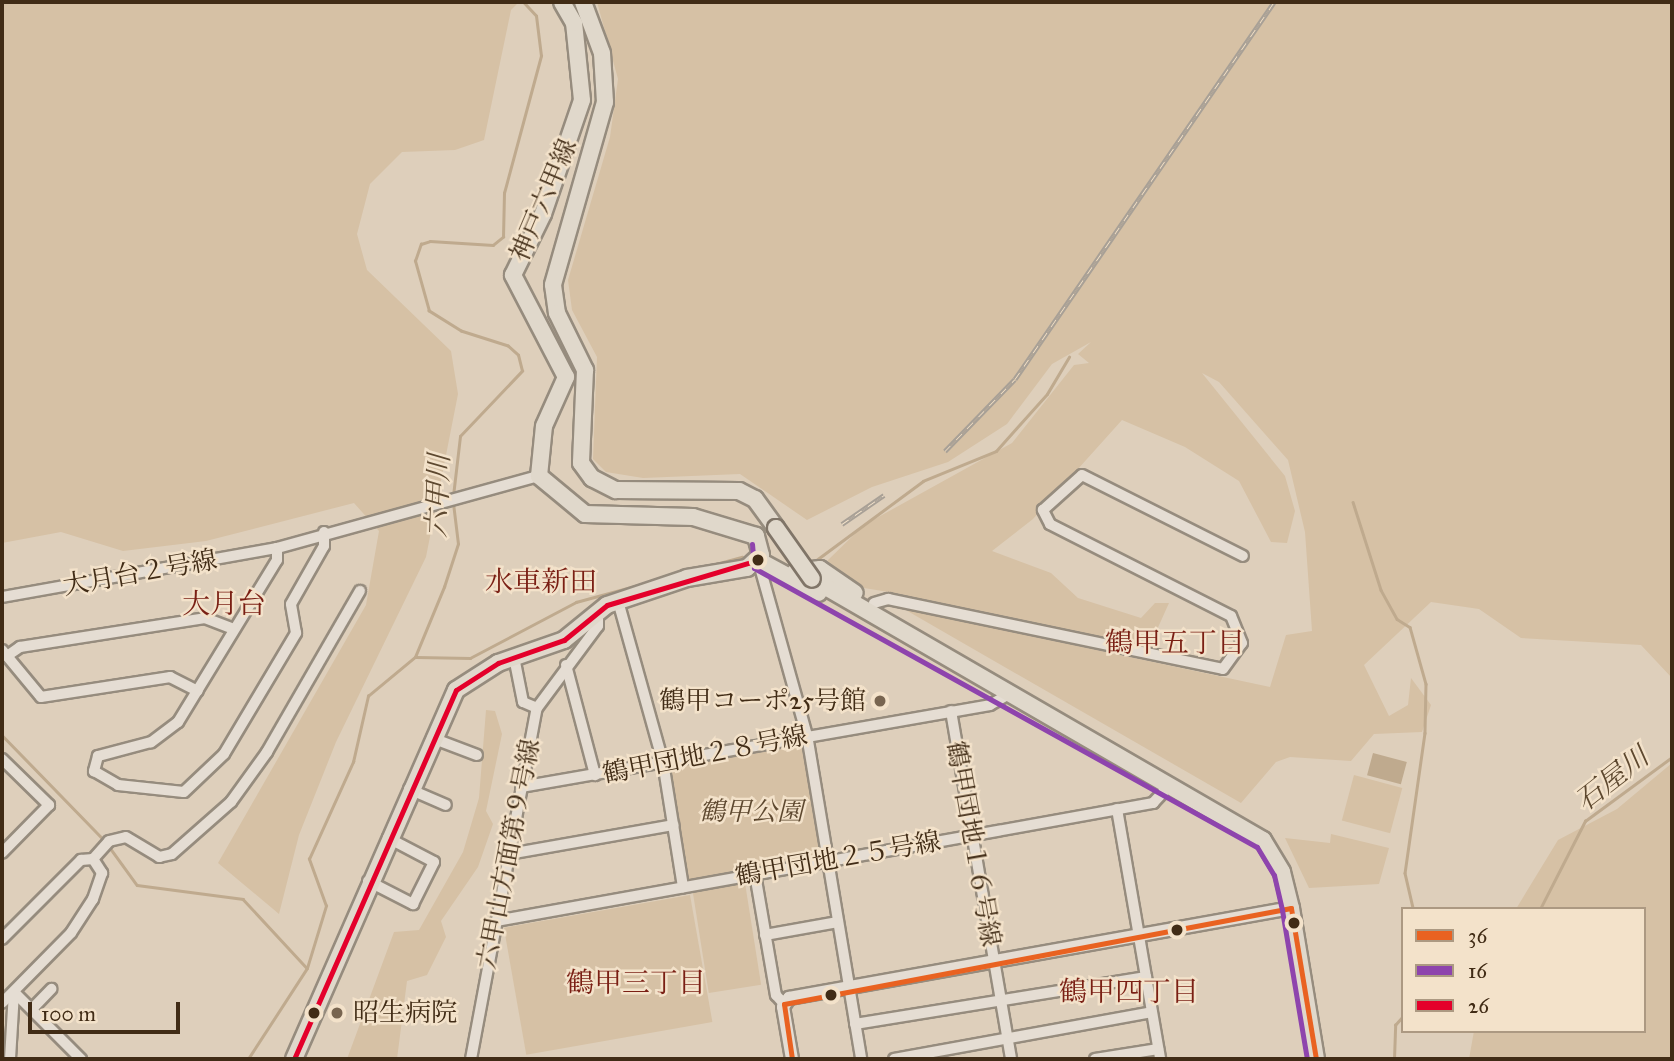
<!DOCTYPE html>
<html>
<head>
<meta charset="utf-8">
<style>
	body { margin:0 }
	#map { position:relative; width:1674px; height:1061px; overflow:hidden; background:#decfbb; font-family:"IM FELL Great Primer","Noto Serif JP",serif }
	div>[style] { position:absolute }
	[style*='--x'] { left:calc(var(--x)*1px); top:calc(var(--y)*1px); width:calc(var(--w)*1px); rotate:calc(var(--a)*1deg) }
	.green>* { inset:0; background:#d6c1a5; transform-origin:0 0 }
	.water>* { inset:0; background:#bfaa8e; transform-origin:0 0 }
	.stream>* { height:2.5px; margin:-1.25px; padding:0 1.25px; transform-origin:1.25px; border-radius:1.25px; background:#bfaa8e }
	.roads { filter:drop-shadow(2px 0 #968c7e) drop-shadow(-2px 0 #968c7e) drop-shadow(0 2px #968c7e) drop-shadow(0 -2px #968c7e) }
	.minor>* { height:10px; margin:-5px; padding:0 5px; transform-origin:5px; border-radius:5px; background:#e5ddd3 }
	.tertiary>* { height:12px; margin:-6px; padding:0 6px; transform-origin:6px; border-radius:6px; background:#e5ddd3 }
	.primary>* { height:16px; margin:-8px; padding:0 8px; transform-origin:8px; border-radius:8px; background:#e0d8cb }
	.rail>* { height:5px; margin-top:-2.5px; transform-origin:0; background:repeating-linear-gradient(90deg,#f3e2ca 0 8px,#a8a096 0 16px); box-sizing:border-box; border-block:2px solid #a8a096 }
	.bridges { filter:drop-shadow(2px 0 #807568) drop-shadow(-2px 0 #807568) drop-shadow(0 2px #807568) drop-shadow(0 -2px #807568) }
	.primary-bridge>* { height:16px; margin:-8px; padding:0 8px; transform-origin:8px; border-radius:8px; background:#e0d8cb }
	.bus-1>* { height:5px; margin:-2.5px; padding:0 2.5px; transform-origin:2.5px; border-radius:2.5px; background:#e96221 }
	.bus-2>* { height:5px; margin:-2.5px; padding:0 2.5px; transform-origin:2.5px; border-radius:2.5px; background:#8e44ad }
	.bus-3>* { height:5px; margin:-2.5px; padding:0 2.5px; transform-origin:2.5px; border-radius:2.5px; background:#e4002b }
	.dots>* { width:19px; height:19px; translate:-50% -50%; box-sizing:border-box; border:4px solid #f3e2ca; border-radius:50% }
	span { translate:-50% -50%; white-space:nowrap; text-align:center; line-height:1.15; -webkit-text-stroke:5px #f3e2ca; paint-order:stroke }
	.street-label { font-size:26px; color:#412c16 }
	.poi-label { font-size:26px; color:#412c16 }
	.right { translate:-100% -50%; text-align:right }
	.left { translate:0 -50%; text-align:left }
	.park-label { font-size:26px; color:#5d482f; font-style:italic }
	.water-label { font-size:28px; color:#5d482f; font-style:italic }
	.neighbourhood-label { font-size:28px; color:#7a1f14 }
	.frame { position:absolute; inset:0; border:4px solid #412c16; pointer-events:none }
	.legend { position:absolute; left:1401px; top:907px; width:245px; height:126px; box-sizing:border-box; background:#f3e2ca; border:2px solid #ac9982; margin:0; padding:9px 12px; list-style:none; font-size:21px; color:#412c16 }
	.legend li { display:flex; align-items:center; gap:14px; height:35px }
	.legend b { width:35px; border:2px solid #ac9982 }
	.scale { position:absolute; left:28px; top:1002px; width:152px; height:32px; box-sizing:border-box; border:4px solid #412c16; border-top:0; padding-left:9px; font-size:21px; line-height:24px; white-space:nowrap; color:#412c16; -webkit-text-stroke:5px #f3e2ca; paint-order:stroke }
</style>
</head>
<body>
<div id="map">
	<div class="green">
		<div style="clip-path:polygon(2px 2px,519px 2px,511px 10px,484px 140px,455px 150px,402px 152px,370px 184px,357px 234px,367px 270px,451px 351px,458px 394px,426px 557px,336px 742px,299px 835px,279px 914px,218px 863px,366px 605px,379px 531px,354px 503px,206px 541px,123px 551px,61px 532px,2px 543px)"></div>
		<div style="clip-path:polygon(597px 2px,1672px 2px,1672px 678px,1641px 645px,1521px 638px,1479px 609px,1431px 602px,1364px 665px,1389px 716px,1408px 705px,1411px 678px,1431px 705px,1422px 732px,1374px 734px,1351px 761px,1290px 757px,1276px 762px,1241px 803px,904px 609px,1270px 687px,1286px 635px,1312px 631px,1305px 532px,1288px 460px,1219px 382px,1202px 373px,1285px 476px,1295px 511px,1287px 543px,1271px 542px,1239px 481px,1185px 447px,1122px 420px,1033px 519px,992px 551px,1051px 573px,1078px 598px,1141px 618px,1155px 603px,1169px 603px,1151px 643px,1162px 654px,908px 604px,901px 594px,864px 588px,836px 572px,827px 561px,864px 525px,1012px 443px,1074px 365px,1089px 363px,1078px 354px,1091px 342px,1052px 364px,1007px 424px,948px 462px,872px 487px,807px 520px,740px 474px,643px 478px,606px 472px,593px 459px,597px 357px,572px 310px,568px 280px,610px 137px,618px 79px)"></div>
		<div style="clip-path:polygon(486px 710px,495px 711px,502px 734px,486px 811px,493px 824px,478px 867px,441px 921px,446px 937px,427px 975px,407px 981px,397px 1059px,347px 1059px,394px 932px,419px 930px,463px 852px,479px 798px)"></div>
		<div style="clip-path:polygon(802px 745px,820px 854px,688px 881px,671px 774px,676px 767px)"></div>
		<div style="clip-path:polygon(1672px 763px,1672px 1059px,1469px 1059px,1474px 1031px,1644px 1031px,1644px 909px,1516px 909px,1558px 840px,1617px 809px)"></div>
		<div style="left:1354px;top:775px;width:50px;height:47px;rotate:15deg"></div>
		<div style="clip-path:polygon(1331px 834px,1389px 848px,1379px 884px,1309px 888px,1285px 838px,1330px 843px)"></div>
		<div style="left:745px;top:883px;width:103px;height:53px;rotate:81deg"></div>
		<div style="left:690px;top:895px;width:129px;height:189px;rotate:80deg"></div>
	</div>
	<div class="water">
		<div style="left:1373px;top:753px;width:35px;height:23px;rotate:15deg"></div>
	</div>
	<div class="stream">
		<div style="--x:453;--y:496;--w:60;--a:-83.3"></div>
		<div style="--x:460;--y:436;--w:90;--a:-46.4"></div>
		<div style="--x:522;--y:371;--w:16;--a:-104"></div>
		<div style="--x:518;--y:355;--w:13;--a:-138"></div>
		<div style="--x:508;--y:346;--w:49;--a:-162.3"></div>
		<div style="--x:461;--y:331;--w:38;--a:-148"></div>
		<div style="--x:429;--y:311;--w:52;--a:-105.6"></div>
		<div style="--x:415;--y:261;--w:18;--a:-71"></div>
		<div style="--x:421;--y:244;--w:9;--a:-18"></div>
		<div style="--x:430;--y:241;--w:63;--a:3.6"></div>
		<div style="--x:493;--y:245;--w:13;--a:-39"></div>
		<div style="--x:503;--y:237;--w:44;--a:-88.7"></div>
		<div style="--x:504;--y:193;--w:142;--a:-74.9"></div>
		<div style="--x:541;--y:56;--w:40;--a:-97.1"></div>
		<div style="--x:536;--y:16;--w:19;--a:-133"></div>
		<div style="--x:1353;--y:502;--w:92;--a:72.3"></div>
		<div style="--x:1381;--y:590;--w:33;--a:61"></div>
		<div style="--x:1397;--y:619;--w:15;--a:32"></div>
		<div style="--x:1410;--y:627;--w:59;--a:74.3"></div>
		<div style="--x:1426;--y:684;--w:49;--a:91.2"></div>
		<div style="--x:1425;--y:733;--w:141;--a:98.1"></div>
		<div style="--x:1405;--y:873;--w:37;--a:77"></div>
		<div style="--x:815;--y:561;--w:134;--a:-36.5"></div>
		<div style="--x:923;--y:481;--w:79;--a:-22.3"></div>
		<div style="--x:996;--y:451;--w:76;--a:-48.2"></div>
		<div style="--x:1047;--y:394;--w:43;--a:-59.3"></div>
		<div style="--x:416;--y:657;--w:54;--a:1.1"></div>
		<div style="--x:470;--y:658;--w:120;--a:-27.8"></div>
		<div style="--x:576;--y:602;--w:172;--a:-15.2"></div>
		<div style="--x:2;--y:735;--w:146;--a:45.8"></div>
		<div style="--x:108;--y:845;--w:49;--a:54.1"></div>
		<div style="--x:137;--y:885;--w:107;--a:7.5"></div>
		<div style="--x:243;--y:899;--w:94;--a:47.2"></div>
		<div style="--x:1540;--y:909;--w:99;--a:-62.9"></div>
		<div style="--x:1585;--y:821;--w:108;--a:-36.3"></div>
		<div style="--x:248;--y:1059;--w:108;--a:-57"></div>
		<div style="--x:307;--y:968;--w:65;--a:-73"></div>
		<div style="--x:326;--y:906;--w:50;--a:-109.9"></div>
		<div style="--x:309;--y:859;--w:107;--a:-65.6"></div>
		<div style="--x:353;--y:762;--w:68;--a:-77.2"></div>
		<div style="--x:368;--y:696;--w:61;--a:-39.7"></div>
		<div style="--x:415;--y:657;--w:76;--a:-67.5"></div>
		<div style="--x:444;--y:587;--w:45;--a:-72"></div>
		<div style="--x:458;--y:544;--w:41;--a:-97"></div>
		<div style="--x:1394;--y:1059;--w:34;--a:-88"></div>
		<div style="--x:1395;--y:1025;--w:12;--a:-48"></div>
	</div>
	<div class="roads">
		<div class="minor">
			<div style="--x:277;--y:548;--w:12;--a:90"></div>
			<div style="--x:277;--y:560;--w:190;--a:121.4"></div>
			<div style="--x:178;--y:722;--w:34;--a:143"></div>
			<div style="--x:151;--y:742;--w:55;--a:165.2"></div>
			<div style="--x:98;--y:756;--w:16;--a:105"></div>
			<div style="--x:94;--y:771;--w:28;--a:30"></div>
			<div style="--x:118;--y:785;--w:66;--a:6.1"></div>
			<div style="--x:184;--y:792;--w:55;--a:-43.5"></div>
			<div style="--x:224;--y:754;--w:141;--a:-59.2"></div>
			<div style="--x:296;--y:633;--w:29;--a:-100"></div>
			<div style="--x:291;--y:604;--w:67;--a:-60.4"></div>
			<div style="--x:324;--y:546;--w:14;--a:-90"></div>
			<div style="--x:758;--y:560;--w:182;--a:74.4"></div>
			<div style="--x:807;--y:735;--w:328;--a:80.5"></div>
			<div style="--x:2;--y:597;--w:279;--a:-10.1"></div>
			<div style="--x:277;--y:548;--w:272;--a:-15.4"></div>
			<div style="--x:618;--y:601;--w:167;--a:74.4"></div>
			<div style="--x:663;--y:762;--w:127;--a:80.9"></div>
			<div style="--x:874;--y:603;--w:15;--a:-16"></div>
			<div style="--x:888;--y:599;--w:342;--a:11.8"></div>
			<div style="--x:1223;--y:669;--w:32;--a:-54"></div>
			<div style="--x:1242;--y:643;--w:29;--a:-112"></div>
			<div style="--x:1231;--y:616;--w:203;--a:-153.1"></div>
			<div style="--x:1050;--y:524;--w:16;--a:-117"></div>
			<div style="--x:1043;--y:510;--w:52;--a:-41.9"></div>
			<div style="--x:1082;--y:475;--w:180;--a:26.7"></div>
			<div style="--x:2;--y:650;--w:61;--a:50.3"></div>
			<div style="--x:41;--y:697;--w:131;--a:-8.8"></div>
			<div style="--x:170;--y:677;--w:31;--a:27"></div>
			<div style="--x:7;--y:656;--w:16;--a:-35"></div>
			<div style="--x:20;--y:647;--w:187;--a:-8.9"></div>
			<div style="--x:205;--y:618;--w:30;--a:21"></div>
			<div style="--x:514;--y:657;--w:46;--a:78.7"></div>
			<div style="--x:523;--y:702;--w:15;--a:23"></div>
			<div style="--x:566;--y:665;--w:114;--a:75.2"></div>
			<div style="--x:951;--y:711;--w:353;--a:80.2"></div>
			<div style="--x:432;--y:738;--w:48;--a:20.7"></div>
			<div style="--x:2;--y:759;--w:66;--a:44.4"></div>
			<div style="--x:49;--y:805;--w:67;--a:134.4"></div>
			<div style="--x:521;--y:787;--w:476;--a:-9.9"></div>
			<div style="--x:990;--y:705;--w:22;--a:-30"></div>
			<div style="--x:409;--y:789;--w:40;--a:23.4"></div>
			<div style="--x:1117;--y:809;--w:254;--a:80.2"></div>
			<div style="--x:509;--y:854;--w:167;--a:-10"></div>
			<div style="--x:93;--y:859;--w:24;--a:-48"></div>
			<div style="--x:109;--y:841;--w:17;--a:-13"></div>
			<div style="--x:126;--y:837;--w:39;--a:31"></div>
			<div style="--x:159;--y:857;--w:13;--a:-13"></div>
			<div style="--x:172;--y:854;--w:79;--a:-41.4"></div>
			<div style="--x:231;--y:802;--w:62;--a:-54.2"></div>
			<div style="--x:267;--y:752;--w:186;--a:-60"></div>
			<div style="--x:755;--y:874;--w:123;--a:80.2"></div>
			<div style="--x:776;--y:995;--w:12;--a:48"></div>
			<div style="--x:368;--y:881;--w:51;--a:27.1"></div>
			<div style="--x:413;--y:904;--w:47;--a:-63.4"></div>
			<div style="--x:434;--y:862;--w:52;--a:-152.4"></div>
			<div style="--x:496;--y:921;--w:668;--a:-10.18"></div>
			<div style="--x:1153;--y:803;--w:26;--a:-47"></div>
			<div style="--x:765;--y:935;--w:74;--a:-10.1"></div>
			<div style="--x:2;--y:939;--w:112;--a:-45"></div>
			<div style="--x:81;--y:860;--w:12;--a:-5"></div>
			<div style="--x:93;--y:859;--w:17;--a:57"></div>
			<div style="--x:102;--y:873;--w:28;--a:109"></div>
			<div style="--x:93;--y:899;--w:40;--a:122.9"></div>
			<div style="--x:71;--y:933;--w:98;--a:134.6"></div>
			<div style="--x:14;--y:992;--w:95;--a:45"></div>
			<div style="--x:32;--y:1009;--w:28;--a:-46"></div>
			<div style="--x:855;--y:1024;--w:295;--a:-9.2"></div>
			<div style="--x:10;--y:1059;--w:67;--a:-86.6"></div>
			<div style="--x:471;--y:1059;--w:357;--a:-79.4"></div>
			<div style="--x:537;--y:708;--w:102;--a:-53.4"></div>
			<div style="--x:598;--y:626;--w:15;--a:-90"></div>
			<div style="--x:894;--y:1059;--w:262;--a:-10.3"></div>
			<div style="--x:1095;--y:1059;--w:64;--a:-9"></div>
		</div>
		<div class="tertiary">
			<div style="--x:792;--y:1059;--w:53;--a:-99.8"></div>
			<div style="--x:783;--y:1007;--w:11;--a:-56"></div>
			<div style="--x:789;--y:998;--w:510;--a:-10.16"></div>
		</div>
		<div class="primary">
			<div style="--x:583;--y:2;--w:54;--a:69.6"></div>
			<div style="--x:602;--y:53;--w:49;--a:86.5"></div>
			<div style="--x:605;--y:102;--w:190;--a:105.9"></div>
			<div style="--x:553;--y:285;--w:28;--a:82"></div>
			<div style="--x:557;--y:313;--w:64;--a:63.8"></div>
			<div style="--x:585;--y:370;--w:93;--a:92.5"></div>
			<div style="--x:581;--y:463;--w:19;--a:54"></div>
			<div style="--x:592;--y:478;--w:27;--a:27"></div>
			<div style="--x:616;--y:490;--w:123;--a:0.5"></div>
			<div style="--x:739;--y:491;--w:18;--a:27"></div>
			<div style="--x:755;--y:499;--w:36;--a:54"></div>
			<div style="--x:758;--y:560;--w:69;--a:28.4"></div>
			<div style="--x:795;--y:572;--w:25;--a:-7"></div>
			<div style="--x:820;--y:569;--w:42;--a:34.4"></div>
			<div style="--x:812;--y:579;--w:521;--a:30.06"></div>
			<div style="--x:1263;--y:840;--w:37;--a:59"></div>
			<div style="--x:1282;--y:872;--w:37;--a:76"></div>
			<div style="--x:1291;--y:908;--w:153;--a:80.6"></div>
			<div style="--x:294;--y:1059;--w:403;--a:-66.3"></div>
			<div style="--x:456;--y:690;--w:50;--a:-32.7"></div>
			<div style="--x:498;--y:663;--w:70;--a:-19.2"></div>
			<div style="--x:564;--y:640;--w:55;--a:-39.1"></div>
			<div style="--x:607;--y:605;--w:84;--a:-18.6"></div>
			<div style="--x:687;--y:578;--w:61;--a:-9.5"></div>
			<div style="--x:747;--y:568;--w:19;--a:-43"></div>
			<div style="--x:761;--y:555;--w:20;--a:-105"></div>
			<div style="--x:756;--y:536;--w:66;--a:-163.2"></div>
			<div style="--x:693;--y:517;--w:108;--a:-178.4"></div>
			<div style="--x:585;--y:514;--w:60;--a:-140.4"></div>
			<div style="--x:539;--y:476;--w:50;--a:-84.3"></div>
			<div style="--x:544;--y:426;--w:54;--a:-65.8"></div>
			<div style="--x:566;--y:377;--w:115;--a:-117.5"></div>
			<div style="--x:513;--y:275;--w:68;--a:-63.8"></div>
			<div style="--x:543;--y:214;--w:120;--a:-71.1"></div>
			<div style="--x:582;--y:100;--w:77;--a:-95.9"></div>
			<div style="--x:574;--y:23;--w:24;--a:-120"></div>
		</div>
	</div>
	<div class="rail">
		<div style="--x:945;--y:451;--w:100;--a:-45.8"></div>
		<div style="--x:1015;--y:379;--w:457;--a:-55.5"></div>
		<div style="--x:842;--y:524;--w:51;--a:-34.6"></div>
	</div>
	<div class="bridges">
		<div class="primary-bridge">
			<div style="--x:776;--y:528;--w:62;--a:54.8"></div>
		</div>
	</div>
	<div class="bus-1">
		<div style="--x:1291;--y:908;--w:153;--a:80.6"></div>
		<div style="--x:784;--y:1004;--w:516;--a:-10.72"></div>
		<div style="--x:784;--y:1004;--w:56;--a:81.7"></div>
	</div>
	<div class="bus-2">
		<div style="--x:752;--y:544;--w:24;--a:85"></div>
		<div style="--x:754;--y:568;--w:575;--a:29.02"></div>
		<div style="--x:1257;--y:847;--w:33;--a:59"></div>
		<div style="--x:1274;--y:875;--w:36;--a:77"></div>
		<div style="--x:1282;--y:910;--w:151;--a:80.5"></div>
	</div>
	<div class="bus-3">
		<div style="--x:294;--y:1059;--w:403;--a:-66.3"></div>
		<div style="--x:456;--y:690;--w:50;--a:-32.7"></div>
		<div style="--x:498;--y:663;--w:70;--a:-19.2"></div>
		<div style="--x:564;--y:640;--w:55;--a:-39.1"></div>
		<div style="--x:607;--y:605;--w:158;--a:-16.6"></div>
	</div>
	<div class="dots">
		<div style="left:758px;top:560px;background:#412c16"></div>
		<div style="left:880px;top:701px;background:#786550"></div>
		<div style="left:1294px;top:923px;background:#412c16"></div>
		<div style="left:1177px;top:930px;background:#412c16"></div>
		<div style="left:831px;top:995px;background:#412c16"></div>
		<div style="left:314px;top:1013px;background:#412c16"></div>
		<div style="left:337px;top:1013px;background:#786550"></div>
	</div>
	<div class="street-label">
		<span style="left:544px;top:200px;rotate:-67deg">神戸六甲線</span>
		<span style="left:140px;top:573px;rotate:-10deg">大月台２号線</span>
		<span style="left:705px;top:755px;rotate:-11deg">鶴甲団地２８号線</span>
		<span style="left:973px;top:844px;rotate:80deg">鶴甲団地１６号線</span>
		<span style="left:509px;top:854px;rotate:-79deg">六甲山方面第９号線</span>
		<span style="left:838px;top:859px;rotate:-10deg">鶴甲団地２５号線</span>
	</div>
	<div class="poi-label">
		<span class="right" style="left:866px;top:701px">鶴甲コーポ25号館</span>
		<span class="left" style="left:353px;top:1013px">昭生病院</span>
	</div>
	<div class="park-label">
		<span style="left:751px;top:812px">鶴甲公園</span>
	</div>
	<div class="water-label">
		<span style="left:438px;top:496px;rotate:-88deg">六甲川</span>
		<span style="left:1612px;top:779px;rotate:-38deg">石屋川</span>
	</div>
	<div class="neighbourhood-label">
		<span style="left:541px;top:582px">水車新田</span>
		<span style="left:224px;top:604px">大月台</span>
		<span style="left:1175px;top:643px">鶴甲五丁目</span>
		<span style="left:636px;top:983px">鶴甲三丁目</span>
		<span style="left:1129px;top:992px">鶴甲四丁目</span>
	</div>
	<div class="frame"></div>
	<ul class="legend">
	<li><b style="height:9px;background:#e96221"></b>36</li>
	<li><b style="height:9px;background:#8e44ad"></b>16</li>
	<li><b style="height:9px;background:#e4002b"></b>26</li>
	</ul>
	<div class="scale">100 m</div>
</div>
</body>
</html>
